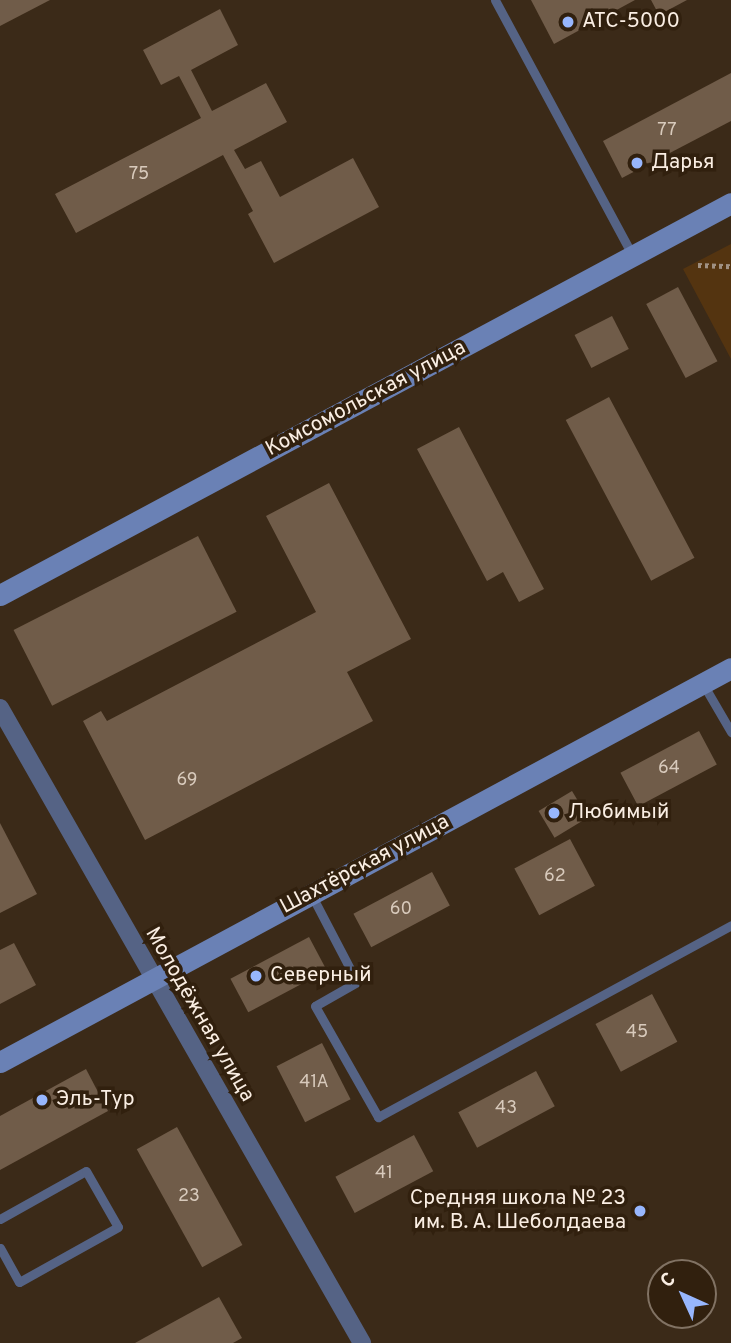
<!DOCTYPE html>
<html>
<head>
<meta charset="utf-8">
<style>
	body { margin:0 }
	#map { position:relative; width:731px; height:1343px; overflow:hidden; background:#3b2a18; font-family:Overpass,sans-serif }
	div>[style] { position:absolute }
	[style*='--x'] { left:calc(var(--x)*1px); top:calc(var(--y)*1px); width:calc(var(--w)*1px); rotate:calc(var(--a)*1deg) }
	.green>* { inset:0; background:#543410 }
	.building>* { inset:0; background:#705c49; transform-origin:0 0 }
	.path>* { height:4.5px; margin-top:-2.25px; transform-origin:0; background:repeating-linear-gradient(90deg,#a09183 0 3.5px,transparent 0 7px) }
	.lane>* { height:9px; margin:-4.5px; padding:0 4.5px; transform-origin:4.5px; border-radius:4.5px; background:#556385 }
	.street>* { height:18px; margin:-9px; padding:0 9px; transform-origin:9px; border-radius:9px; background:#556385 }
	.secondary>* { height:21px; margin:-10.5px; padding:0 10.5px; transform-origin:10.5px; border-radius:10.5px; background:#6a81b5 }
	.dots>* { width:19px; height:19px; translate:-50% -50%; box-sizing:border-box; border:4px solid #31200e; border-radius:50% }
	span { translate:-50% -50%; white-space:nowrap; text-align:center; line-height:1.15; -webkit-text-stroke:7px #31200e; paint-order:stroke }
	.number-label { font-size:18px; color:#d8cabc }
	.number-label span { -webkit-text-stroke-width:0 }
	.poi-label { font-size:21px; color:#faeee3 }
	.left { translate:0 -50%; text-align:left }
	.right { translate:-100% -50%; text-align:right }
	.street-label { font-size:21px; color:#faeee3 }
	.north { position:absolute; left:647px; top:1259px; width:70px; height:70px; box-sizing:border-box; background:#31200e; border:2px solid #817263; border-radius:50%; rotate:315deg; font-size:19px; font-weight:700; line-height:28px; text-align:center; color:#faeee3 }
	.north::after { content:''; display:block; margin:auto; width:24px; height:32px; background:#97b6fd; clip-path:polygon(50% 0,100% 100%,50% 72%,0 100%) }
</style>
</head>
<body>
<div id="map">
	<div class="green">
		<div style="clip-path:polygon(731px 244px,731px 359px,683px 269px)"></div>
	</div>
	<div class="building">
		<div style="clip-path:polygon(0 0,50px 0,0 26px)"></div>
		<div style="clip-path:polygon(531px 0,635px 0,554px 44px)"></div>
		<div style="clip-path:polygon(651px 0,687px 0,659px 15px)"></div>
		<div style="clip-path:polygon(220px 9px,238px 45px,191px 70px,212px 111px,266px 83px,287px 122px,234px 150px,245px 169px,261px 161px,280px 197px,353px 158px,379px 207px,274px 263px,248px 214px,253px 211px,223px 155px,76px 233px,55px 194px,201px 118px,179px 76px,161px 85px,143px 50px)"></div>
		<div style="clip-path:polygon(731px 73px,731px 121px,622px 178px,603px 141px)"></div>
		<div style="left:678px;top:287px;width:84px;height:36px;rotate:62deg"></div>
		<div style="left:612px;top:316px;width:37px;height:42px;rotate:63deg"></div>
		<div style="left:609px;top:397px;width:182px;height:49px;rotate:62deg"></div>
		<div style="clip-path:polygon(459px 427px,544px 589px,519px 602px,503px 572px,487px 581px,417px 449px)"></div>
		<div style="clip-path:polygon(329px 483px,411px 639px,347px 672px,373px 721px,145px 840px,83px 721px,101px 711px,107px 721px,316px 612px,266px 516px)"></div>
		<div style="left:198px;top:536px;width:85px;height:207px;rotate:63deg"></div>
		<div style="left:699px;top:731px;width:38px;height:89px;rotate:62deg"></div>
		<div style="left:572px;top:791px;width:31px;height:39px;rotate:59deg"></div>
		<div style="clip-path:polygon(0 823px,37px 894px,0 913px)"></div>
		<div style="left:570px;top:839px;width:53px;height:63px;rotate:62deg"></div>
		<div style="left:432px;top:872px;width:38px;height:89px;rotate:62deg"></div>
		<div style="left:309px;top:937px;width:38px;height:89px;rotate:62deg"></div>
		<div style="clip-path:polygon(14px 943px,36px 985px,0 1004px,0 950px)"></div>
		<div style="left:652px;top:994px;width:54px;height:64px;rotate:62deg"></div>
		<div style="left:322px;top:1043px;width:63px;height:51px;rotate:63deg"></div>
		<div style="clip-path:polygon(86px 1069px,108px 1111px,0 1170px,0 1116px)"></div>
		<div style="left:536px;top:1071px;width:40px;height:88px;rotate:62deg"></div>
		<div style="left:177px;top:1127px;width:135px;height:46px;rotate:61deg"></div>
		<div style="left:414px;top:1135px;width:41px;height:89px;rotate:62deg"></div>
		<div style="clip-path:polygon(219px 1297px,242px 1338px,233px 1343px,135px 1343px)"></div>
	</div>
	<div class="path">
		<div style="--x:698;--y:265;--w:33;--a:2"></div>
	</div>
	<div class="lane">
		<div style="--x:495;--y:0;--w:289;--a:61.7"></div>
		<div style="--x:703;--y:684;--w:56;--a:59.7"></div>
		<div style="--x:311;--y:894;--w:99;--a:62.4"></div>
		<div style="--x:357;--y:982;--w:48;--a:150.3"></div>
		<div style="--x:315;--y:1006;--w:128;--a:60.4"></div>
		<div style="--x:378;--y:1117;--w:402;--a:-28.5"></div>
		<div style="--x:0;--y:1219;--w:98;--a:-29.2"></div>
		<div style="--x:86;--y:1171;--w:64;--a:60.3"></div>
		<div style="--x:118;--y:1227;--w:113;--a:150.9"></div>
		<div style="--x:19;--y:1282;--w:39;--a:-119"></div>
	</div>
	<div class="street">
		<div style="--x:0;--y:708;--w:731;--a:60.31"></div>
	</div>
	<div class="secondary">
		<div style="--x:0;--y:595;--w:829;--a:-28.2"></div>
		<div style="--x:0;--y:1062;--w:830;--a:-28.32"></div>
	</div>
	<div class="dots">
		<div style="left:568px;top:22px;background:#97b6fd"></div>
		<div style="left:637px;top:163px;background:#97b6fd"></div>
		<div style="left:554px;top:813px;background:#97b6fd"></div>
		<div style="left:256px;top:976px;background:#97b6fd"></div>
		<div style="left:42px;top:1100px;background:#97b6fd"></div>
		<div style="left:640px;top:1211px;background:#97b6fd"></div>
	</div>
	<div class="number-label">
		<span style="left:667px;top:131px">77</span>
		<span style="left:139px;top:175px">75</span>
		<span style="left:669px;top:769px">64</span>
		<span style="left:187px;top:781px">69</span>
		<span style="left:555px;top:877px">62</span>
		<span style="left:401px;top:910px">60</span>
		<span style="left:637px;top:1033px">45</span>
		<span style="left:314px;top:1083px">41А</span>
		<span style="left:506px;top:1109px">43</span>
		<span style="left:384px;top:1174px">41</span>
		<span style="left:189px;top:1197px">23</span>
	</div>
	<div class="poi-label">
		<span class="left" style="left:582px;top:22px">АТС-5000</span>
		<span class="left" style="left:651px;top:163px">Дарья</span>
		<span class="left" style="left:568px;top:813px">Любимый</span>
		<span class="left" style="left:270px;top:976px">Северный</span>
		<span class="left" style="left:56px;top:1100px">Эль-Тур</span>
		<span class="right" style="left:626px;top:1211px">Средняя школа № 23<br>им. В. А. Шеболдаева</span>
	</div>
	<div class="street-label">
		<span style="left:366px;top:399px;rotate:-28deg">Комсомольская улица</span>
		<span style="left:365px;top:865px;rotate:-28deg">Шахтёрская улица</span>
		<span style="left:199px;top:1015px;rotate:60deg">Молодёжная улица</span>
	</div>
	<div class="north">С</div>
</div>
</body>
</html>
